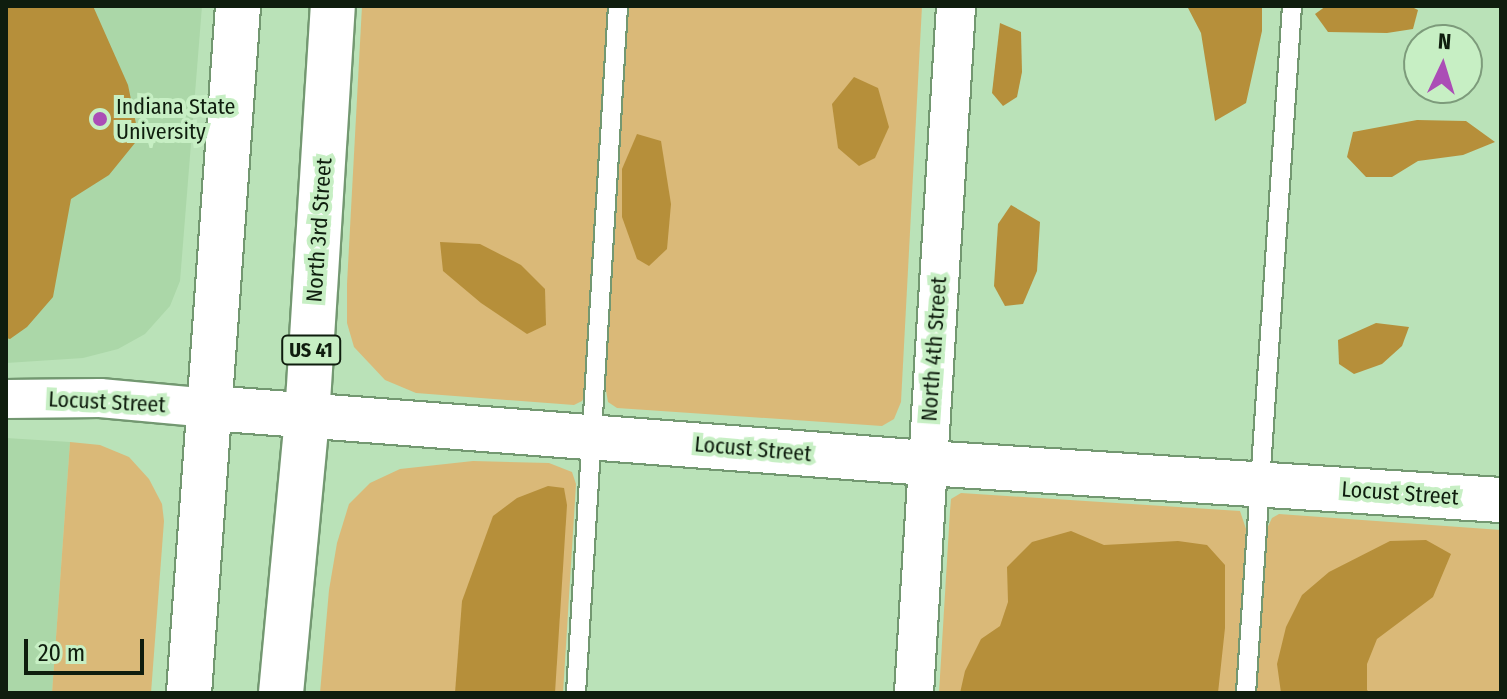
<!DOCTYPE html>
<html>
<head>
<meta charset="utf-8">
<style>
	body { margin:0 }
	#map { position:relative; width:1507px; height:699px; overflow:hidden; background:#bae2b8; font-family:"Fira Sans Condensed",sans-serif }
	div>[style] { position:absolute }
	[style*='--x'] { left:calc(var(--x)*1px); top:calc(var(--y)*1px); width:calc(var(--w)*1px); rotate:calc(var(--a)*1deg) }
	.built>* { inset:0; background:#abd7a8 }
	.green>* { inset:0; background:#dab978 }
	.forest>* { inset:0; background:#b68f3a }
	.roads { filter:drop-shadow(2px 0 #739871) drop-shadow(-2px 0 #739871) drop-shadow(0 2px #739871) drop-shadow(0 -2px #739871) }
	.lane>* { height:18px; margin:-9px; padding:0 9px; transform-origin:9px; border-radius:9px; background:#fff }
	.street>* { height:38px; margin:-19px; padding:0 19px; transform-origin:19px; border-radius:19px; background:#fff }
	.secondary>* { height:44px; margin:-22px; padding:0 22px; transform-origin:22px; border-radius:22px; background:#fff }
	.highway>* { height:44px; margin:-22px; padding:0 22px; transform-origin:22px; border-radius:22px; background:#fff }
	.dots>* { width:22px; height:22px; translate:-50% -50%; box-sizing:border-box; border:4px solid #c7efc4; border-radius:50% }
	span { translate:-50% -50%; white-space:nowrap; text-align:center; line-height:1.15; -webkit-text-stroke:8px #c7efc4; paint-order:stroke }
	.shield-label span { padding:2px 6px; background:#c7efc4; border:2px solid; border-radius:6px; -webkit-text-stroke-width:0 }
	.shield-label { font-size:20px; color:#0f1d0e; font-weight:700 }
	.poi-label { font-size:22px; color:#0f1d0e }
	.left { translate:0 -50%; text-align:left }
	.street-label { font-size:22px; color:#0f1d0e }
	.frame { position:absolute; inset:0; border:8px solid #0f1d0e; pointer-events:none }
	.north { position:absolute; left:1403px; top:24px; width:80px; height:80px; box-sizing:border-box; background:#c7efc4; border:2px solid #7d9b7b; border-radius:50%; rotate:4deg; font-size:22px; font-weight:700; line-height:32px; text-align:center; color:#0f1d0e }
	.north::after { content:''; display:block; margin:auto; width:28px; height:36px; background:#ab4db6; clip-path:polygon(50% 0,100% 100%,50% 72%,0 100%) }
	.scale { position:absolute; left:24px; top:639px; width:120px; height:36px; box-sizing:border-box; border:4px solid #0f1d0e; border-top:0; padding-left:10px; font-size:24px; line-height:28px; white-space:nowrap; color:#0f1d0e; -webkit-text-stroke:6px #c7efc4; paint-order:stroke }
</style>
</head>
<body>
<div id="map">
	<div class="built">
		<div style="clip-path:polygon(6px 6px,202px 6px,180px 281px,170px 306px,145px 334px,118px 349px,83px 358px,6px 363px)"></div>
		<div style="clip-path:polygon(6px 438px,70px 442px,52px 693px,6px 693px)"></div>
	</div>
	<div class="green">
		<div style="clip-path:polygon(362px 6px,610px 6px,589px 388px,582px 401px,574px 405px,416px 393px,385px 380px,354px 347px,347px 323px,347px 284px)"></div>
		<div style="clip-path:polygon(626px 6px,922px 6px,901px 402px,894px 419px,882px 426px,617px 408px,608px 402px,605px 385px)"></div>
		<div style="clip-path:polygon(70px 442px,100px 445px,129px 457px,149px 479px,162px 504px,164px 521px,151px 693px,52px 693px)"></div>
		<div style="clip-path:polygon(473px 461px,549px 463px,572px 472px,576px 484px,563px 693px,320px 693px,329px 590px,337px 543px,349px 504px,370px 483px,400px 469px)"></div>
		<div style="clip-path:polygon(961px 493px,1240px 511px,1246px 529px,1236px 693px,939px 693px,950px 511px,951px 499px)"></div>
		<div style="clip-path:polygon(1279px 514px,1501px 530px,1501px 693px,1254px 693px,1263px 537px,1272px 518px)"></div>
	</div>
	<div class="forest">
		<div style="clip-path:polygon(6px 6px,93px 6px,128px 85px,139px 138px,109px 175px,71px 199px,53px 297px,27px 327px,10px 339px,6px 338px)"></div>
		<div style="clip-path:polygon(1187px 6px,1262px 6px,1262px 31px,1246px 103px,1215px 121px,1201px 33px)"></div>
		<div style="clip-path:polygon(1326px 6px,1410px 6px,1418px 10px,1413px 29px,1387px 33px,1328px 32px,1315px 14px)"></div>
		<div style="clip-path:polygon(1000px 23px,1021px 32px,1022px 72px,1017px 97px,1003px 106px,992px 93px)"></div>
		<div style="clip-path:polygon(854px 77px,878px 88px,889px 127px,875px 158px,859px 166px,838px 148px,832px 104px)"></div>
		<div style="clip-path:polygon(1417px 120px,1466px 121px,1495px 142px,1463px 155px,1418px 161px,1392px 177px,1366px 177px,1347px 157px,1353px 132px)"></div>
		<div style="clip-path:polygon(637px 134px,661px 141px,671px 204px,667px 249px,649px 266px,637px 259px,622px 217px,622px 169px)"></div>
		<div style="clip-path:polygon(1011px 205px,1040px 222px,1037px 271px,1023px 304px,1005px 306px,994px 286px,998px 224px)"></div>
		<div style="clip-path:polygon(440px 242px,480px 244px,521px 265px,545px 289px,546px 325px,527px 334px,481px 303px,443px 271px)"></div>
		<div style="clip-path:polygon(1376px 323px,1409px 327px,1402px 346px,1382px 364px,1354px 374px,1339px 364px,1338px 340px)"></div>
		<div style="clip-path:polygon(548px 486px,564px 488px,567px 505px,555px 693px,455px 693px,462px 601px,493px 516px,517px 498px)"></div>
		<div style="clip-path:polygon(1071px 531px,1104px 545px,1178px 541px,1207px 545px,1225px 565px,1225px 628px,1218px 693px,960px 693px,965px 671px,981px 639px,1000px 626px,1008px 602px,1007px 567px,1032px 542px)"></div>
		<div style="clip-path:polygon(1426px 540px,1451px 554px,1433px 597px,1377px 639px,1367px 664px,1367px 690px,1370px 693px,1281px 693px,1277px 664px,1286px 627px,1302px 595px,1329px 572px,1390px 541px)"></div>
	</div>
	<div class="roads">
		<div class="lane">
			<div style="--x:576;--y:693;--w:688;--a:-86.5"></div>
			<div style="--x:1246;--y:693;--w:689;--a:-86.17"></div>
		</div>
		<div class="street">
			<div style="--x:6;--y:399;--w:94;--a:-0.6"></div>
			<div style="--x:100;--y:398;--w:110;--a:5.2"></div>
			<div style="--x:914;--y:693;--w:688;--a:-86.5"></div>
		</div>
		<div class="secondary">
			<div style="--x:210;--y:408;--w:719;--a:4.39"></div>
			<div style="--x:927;--y:463;--w:575;--a:3.69"></div>
		</div>
		<div class="highway">
			<div style="--x:189;--y:693;--w:689;--a:-85.92"></div>
			<div style="--x:281;--y:693;--w:277;--a:-84.6"></div>
			<div style="--x:307;--y:417;--w:412;--a:-86.4"></div>
		</div>
	</div>
	<div class="dots">
		<div style="left:100px;top:119px;background:#ab4db6"></div>
	</div>
	<div class="shield-label">
		<span style="left:311px;top:350px">US 41</span>
	</div>
	<div class="poi-label">
		<span class="left" style="left:116px;top:119px">Indiana State<br>University</span>
	</div>
	<div class="street-label">
		<span style="left:319px;top:230px;rotate:-86deg">North 3rd Street</span>
		<span style="left:934px;top:349px;rotate:-86deg">North 4th Street</span>
		<span style="left:107px;top:402px;rotate:3deg">Locust Street</span>
		<span style="left:753px;top:449px;rotate:5deg">Locust Street</span>
		<span style="left:1400px;top:493px;rotate:4deg">Locust Street</span>
	</div>
	<div class="frame"></div>
	<div class="north">N</div>
	<div class="scale">20 m</div>
</div>
</body>
</html>
